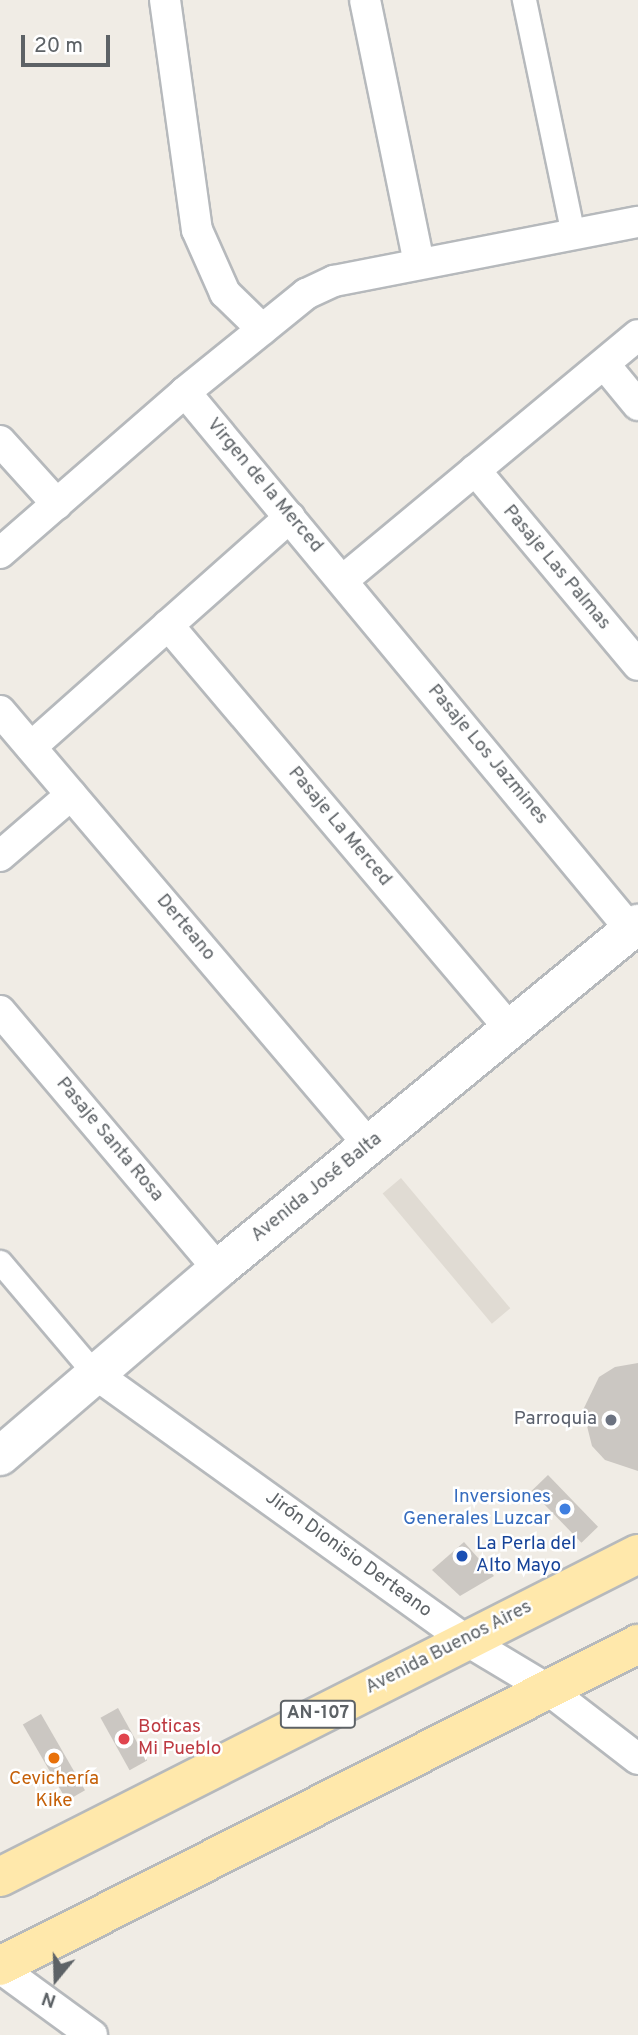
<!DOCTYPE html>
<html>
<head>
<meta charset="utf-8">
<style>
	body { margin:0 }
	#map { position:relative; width:638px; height:2035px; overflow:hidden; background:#f0ece5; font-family:Overpass,sans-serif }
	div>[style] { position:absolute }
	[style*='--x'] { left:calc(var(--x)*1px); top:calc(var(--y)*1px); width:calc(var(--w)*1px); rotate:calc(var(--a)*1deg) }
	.education>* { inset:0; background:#e0dbd3; transform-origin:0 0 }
	.building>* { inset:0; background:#cbc7c2; transform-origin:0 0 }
	.roads { filter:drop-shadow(2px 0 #b6b9bc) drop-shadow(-2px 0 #b6b9bc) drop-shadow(0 2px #b6b9bc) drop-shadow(0 -2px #b6b9bc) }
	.pedestrian>* { height:23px; margin:-11.5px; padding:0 11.5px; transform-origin:11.5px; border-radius:11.5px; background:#fff }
	.minor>* { height:30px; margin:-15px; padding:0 15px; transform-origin:15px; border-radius:15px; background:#fff }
	.secondary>* { height:38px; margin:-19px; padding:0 19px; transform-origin:19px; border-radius:19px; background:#fff }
	.primary>* { height:38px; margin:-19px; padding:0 19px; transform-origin:19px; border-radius:19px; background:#ffe8ab }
	.dots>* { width:19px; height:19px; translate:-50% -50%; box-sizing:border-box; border:4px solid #fff; border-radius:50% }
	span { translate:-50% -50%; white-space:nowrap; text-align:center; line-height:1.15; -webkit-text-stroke:5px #fff; paint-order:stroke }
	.shield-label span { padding:2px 5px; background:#fff; border:2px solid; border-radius:5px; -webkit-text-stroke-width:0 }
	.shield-label { font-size:18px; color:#5d6266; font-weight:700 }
	.street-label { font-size:19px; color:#5d6266 }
	.worship-label { font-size:19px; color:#5b616d }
	.right { translate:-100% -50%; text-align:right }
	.shop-label { font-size:19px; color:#366cbe }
	.transit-label { font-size:19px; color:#164399 }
	.left { translate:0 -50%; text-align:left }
	.health-label { font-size:19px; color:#be3a42 }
	.food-label { font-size:19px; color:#c56008 }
	.north { position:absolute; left:21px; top:1944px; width:70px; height:70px; -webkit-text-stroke:5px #fff; paint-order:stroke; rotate:199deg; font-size:19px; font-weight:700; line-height:28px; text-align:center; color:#5d6266 }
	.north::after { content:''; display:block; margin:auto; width:24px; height:32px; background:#5d6266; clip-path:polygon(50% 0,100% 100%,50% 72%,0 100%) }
	.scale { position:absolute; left:21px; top:35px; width:89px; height:32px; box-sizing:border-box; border:4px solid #5d6266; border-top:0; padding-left:9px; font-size:21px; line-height:24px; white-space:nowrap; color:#5d6266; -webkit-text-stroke:5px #fff; paint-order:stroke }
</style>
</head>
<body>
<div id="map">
	<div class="education">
		<div style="left:401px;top:1178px;width:170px;height:24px;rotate:50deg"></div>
	</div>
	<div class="building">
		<div style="clip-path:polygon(638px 1363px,638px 1471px,605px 1460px,592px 1446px,583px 1410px,599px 1377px,615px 1367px)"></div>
		<div style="left:548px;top:1475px;width:72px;height:23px;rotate:46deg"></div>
		<div style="clip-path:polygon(464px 1542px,494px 1576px,460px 1596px,432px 1570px)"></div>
		<div style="left:118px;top:1708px;width:60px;height:20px;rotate:61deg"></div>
		<div style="left:41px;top:1714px;width:88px;height:21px;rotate:60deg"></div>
	</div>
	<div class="roads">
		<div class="pedestrian">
			<div style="--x:524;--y:0;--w:239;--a:78.2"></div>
			<div style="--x:0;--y:1262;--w:145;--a:49.7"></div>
		</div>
		<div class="minor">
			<div style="--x:165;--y:0;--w:232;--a:82.1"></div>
			<div style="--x:197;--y:230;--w:69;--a:66"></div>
			<div style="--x:225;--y:293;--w:52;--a:44.2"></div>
			<div style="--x:365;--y:0;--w:269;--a:78.4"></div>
			<div style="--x:605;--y:365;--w:52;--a:50.5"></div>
			<div style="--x:185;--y:392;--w:699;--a:50.34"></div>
			<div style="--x:0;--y:441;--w:85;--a:47.9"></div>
			<div style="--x:475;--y:470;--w:254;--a:50.1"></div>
			<div style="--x:0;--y:553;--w:245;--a:-41"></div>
			<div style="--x:185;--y:392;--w:156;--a:-39"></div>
			<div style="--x:306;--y:294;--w:31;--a:-25"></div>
			<div style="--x:334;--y:281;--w:310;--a:-11"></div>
			<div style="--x:343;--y:580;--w:383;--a:-39.7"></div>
			<div style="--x:168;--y:625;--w:529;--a:49.75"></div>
			<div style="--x:0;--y:711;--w:570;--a:49.63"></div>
			<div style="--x:31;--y:747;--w:346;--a:-41.6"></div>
			<div style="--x:0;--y:856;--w:94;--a:-40.7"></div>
			<div style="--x:0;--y:1011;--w:338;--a:49.8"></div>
			<div style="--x:94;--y:1373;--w:456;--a:35.7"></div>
			<div style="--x:464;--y:1639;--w:96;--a:30.9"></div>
			<div style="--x:546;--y:1688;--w:116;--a:37.7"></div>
			<div style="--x:0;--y:1968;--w:114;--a:36.1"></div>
		</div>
		<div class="secondary">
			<div style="--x:0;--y:1456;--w:287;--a:-40.6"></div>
			<div style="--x:218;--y:1269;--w:544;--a:-39.4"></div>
		</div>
		<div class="primary">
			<div style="--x:0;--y:1877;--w:715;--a:-26.85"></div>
			<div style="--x:0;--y:1966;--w:715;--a:-26.78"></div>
		</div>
	</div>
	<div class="dots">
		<div style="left:611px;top:1420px;background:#6b7280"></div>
		<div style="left:565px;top:1509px;background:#3f7fe0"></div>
		<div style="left:462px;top:1556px;background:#1a4fb4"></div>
		<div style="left:124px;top:1739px;background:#e0444e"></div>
		<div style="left:54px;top:1758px;background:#e8710a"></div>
	</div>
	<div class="shield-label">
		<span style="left:318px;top:1714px">AN-107</span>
	</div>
	<div class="street-label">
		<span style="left:264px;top:486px;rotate:50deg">Virgen de la Merced</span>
		<span style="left:556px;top:568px;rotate:50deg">Pasaje Las Palmas</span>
		<span style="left:487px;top:755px;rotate:50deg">Pasaje Los Jazmines</span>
		<span style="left:339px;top:827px;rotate:50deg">Pasaje La Merced</span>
		<span style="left:185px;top:928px;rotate:50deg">Derteano</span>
		<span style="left:109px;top:1140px;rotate:50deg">Pasaje Santa Rosa</span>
		<span style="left:317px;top:1188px;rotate:-39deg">Avenida José Balta</span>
		<span style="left:348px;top:1555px;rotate:36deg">Jirón Dionisio Derteano</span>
		<span style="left:449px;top:1648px;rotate:-27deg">Avenida Buenos Aires</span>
	</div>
	<div class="worship-label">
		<span class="right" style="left:597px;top:1420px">Parroquia</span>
	</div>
	<div class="shop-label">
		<span class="right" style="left:551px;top:1509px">Inversiones<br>Generales Luzcar</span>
	</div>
	<div class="transit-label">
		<span class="left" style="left:476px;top:1556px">La Perla del<br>Alto Mayo</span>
	</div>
	<div class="health-label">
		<span class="left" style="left:138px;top:1739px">Boticas<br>Mi Pueblo</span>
	</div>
	<div class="food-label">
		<span style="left:54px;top:1791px">Cevichería<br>Kike</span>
	</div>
	<div class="north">N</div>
	<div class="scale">20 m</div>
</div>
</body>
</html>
